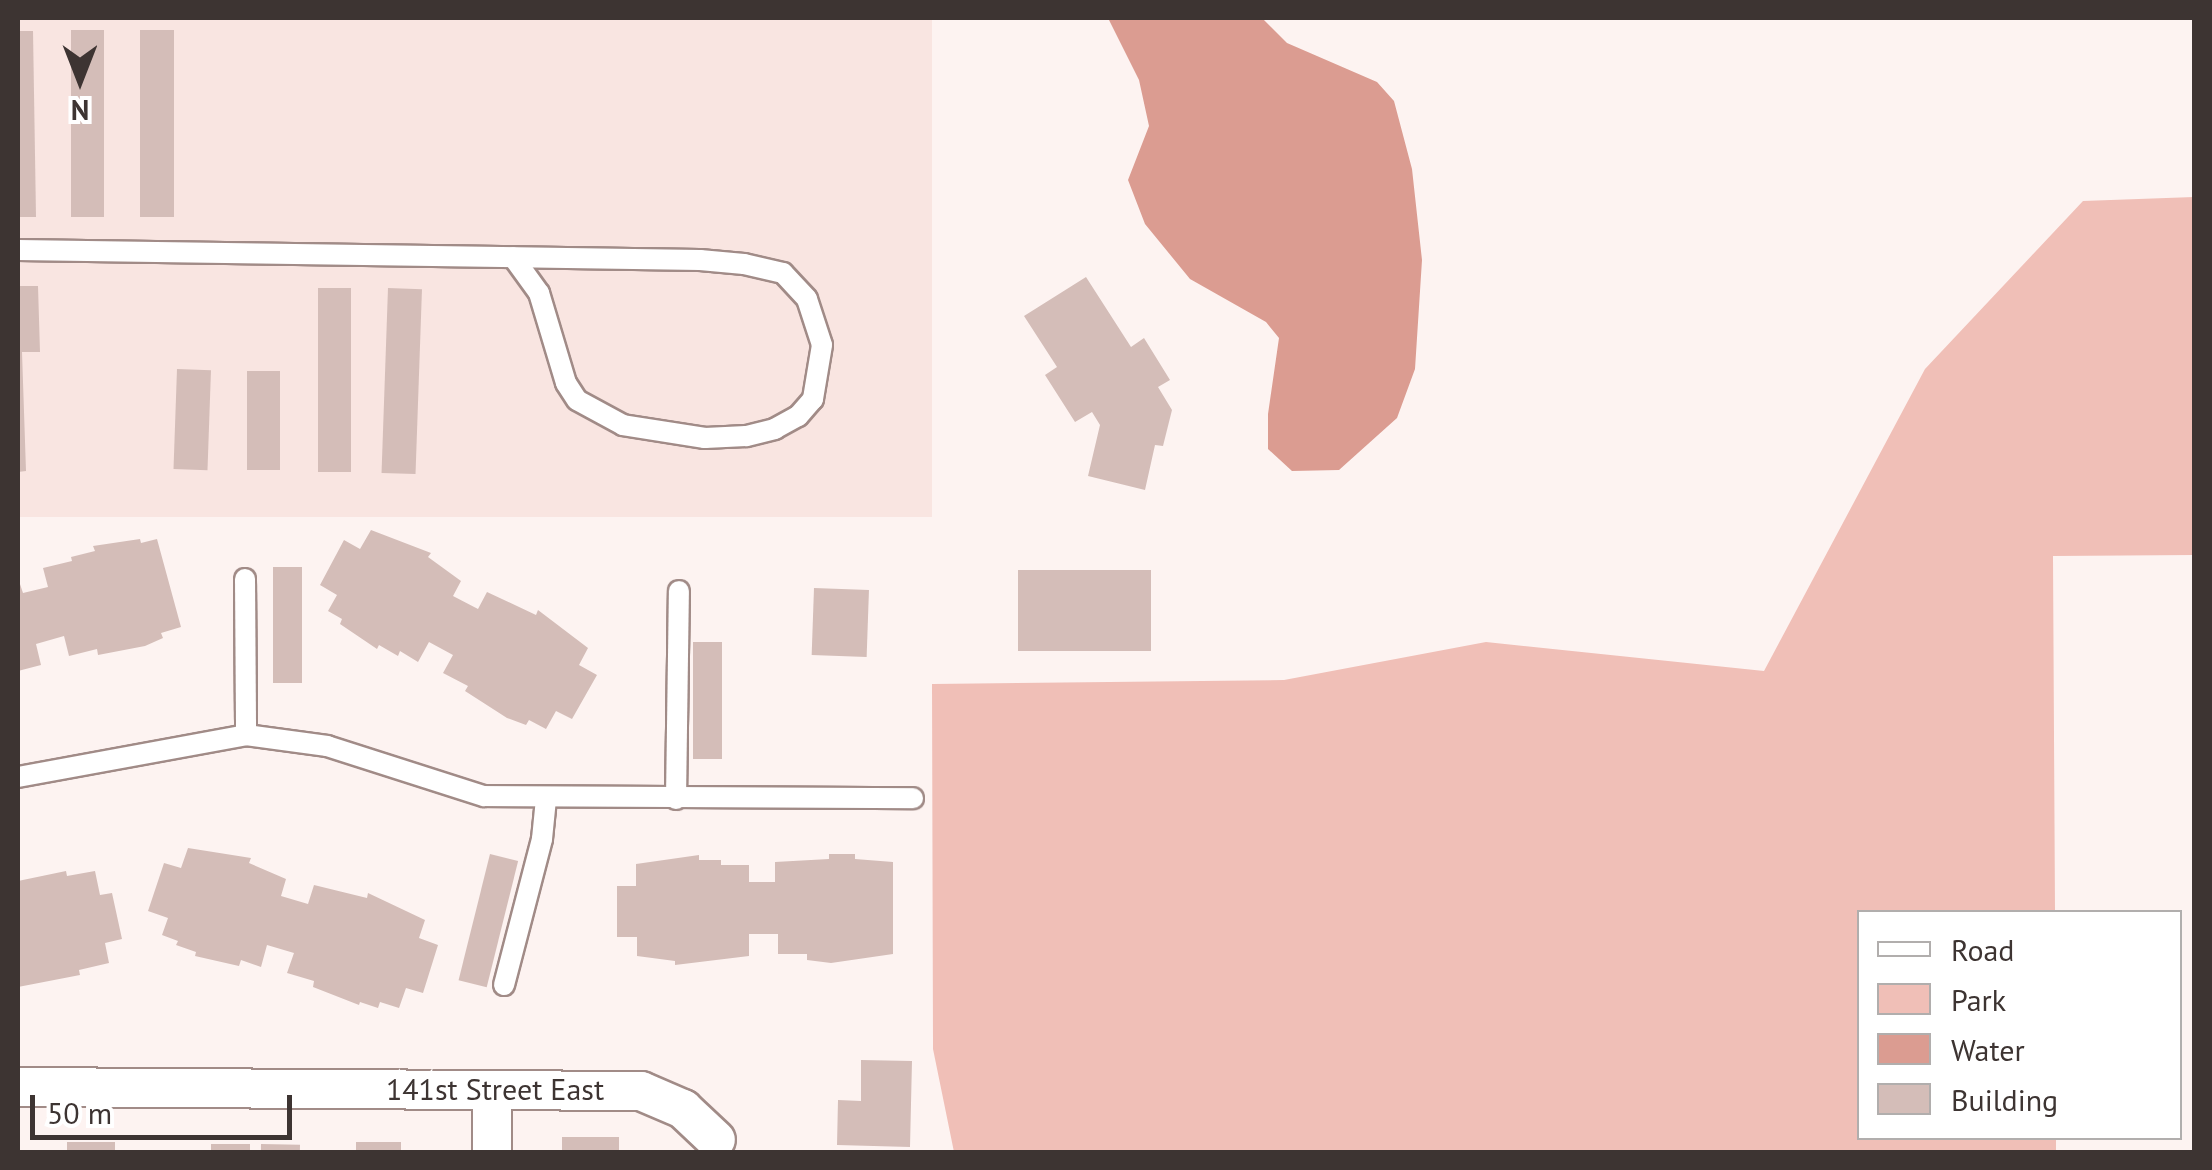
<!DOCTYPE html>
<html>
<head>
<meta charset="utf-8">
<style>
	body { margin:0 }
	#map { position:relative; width:2212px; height:1170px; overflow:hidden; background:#fdf3f1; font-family:"PT Sans",sans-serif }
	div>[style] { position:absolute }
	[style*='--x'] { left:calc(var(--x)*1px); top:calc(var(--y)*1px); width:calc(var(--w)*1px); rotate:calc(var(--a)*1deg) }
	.built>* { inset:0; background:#f9e5e1; transform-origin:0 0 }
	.green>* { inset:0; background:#f0bfb7 }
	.water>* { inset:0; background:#db9c91 }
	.building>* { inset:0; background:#d4bdb8; transform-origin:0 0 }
	.roads { filter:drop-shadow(2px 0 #a18b87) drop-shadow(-2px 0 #a18b87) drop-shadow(0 2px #a18b87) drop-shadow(0 -2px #a18b87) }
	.service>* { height:20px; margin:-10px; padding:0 10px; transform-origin:10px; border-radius:10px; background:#fff }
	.minor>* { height:38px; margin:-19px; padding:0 19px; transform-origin:19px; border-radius:19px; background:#fff }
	span { translate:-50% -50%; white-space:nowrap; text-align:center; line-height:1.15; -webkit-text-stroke:8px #fff; paint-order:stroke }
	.street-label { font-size:30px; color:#3d3432 }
	.frame { position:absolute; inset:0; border:20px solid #3d3432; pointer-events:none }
	.legend { position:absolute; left:1857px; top:910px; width:325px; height:230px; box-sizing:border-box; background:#fff; border:2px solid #b1aead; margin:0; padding:12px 18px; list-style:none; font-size:30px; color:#3d3432 }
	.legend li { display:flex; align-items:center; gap:20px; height:50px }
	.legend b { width:50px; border:2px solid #b1aead }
	.north { position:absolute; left:30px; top:30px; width:100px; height:100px; -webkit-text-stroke:8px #fff; paint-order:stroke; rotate:180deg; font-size:28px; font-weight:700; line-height:40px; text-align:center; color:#3d3432 }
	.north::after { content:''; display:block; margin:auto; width:35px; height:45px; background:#3d3432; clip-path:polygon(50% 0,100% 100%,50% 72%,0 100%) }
	.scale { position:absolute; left:30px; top:1095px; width:262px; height:45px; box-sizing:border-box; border:5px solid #3d3432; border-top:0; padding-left:12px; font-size:30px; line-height:35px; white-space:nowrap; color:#3d3432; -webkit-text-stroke:8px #fff; paint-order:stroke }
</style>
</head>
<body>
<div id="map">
	<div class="built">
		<div style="left:18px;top:18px;width:914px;height:499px"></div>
	</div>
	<div class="green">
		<div style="clip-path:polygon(2194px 197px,2194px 555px,2053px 556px,2055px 912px,1860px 912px,1860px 1138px,2056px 1138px,2056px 1152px,954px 1152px,933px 1049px,932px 684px,1284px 680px,1486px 642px,1764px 671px,1925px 369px,2083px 201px)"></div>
	</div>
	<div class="water">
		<div style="clip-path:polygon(1108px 18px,1262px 18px,1287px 43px,1377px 82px,1394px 101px,1412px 169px,1422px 260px,1415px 369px,1397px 418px,1339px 470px,1292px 471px,1268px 449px,1268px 414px,1279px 338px,1266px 322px,1190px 279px,1145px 224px,1128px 180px,1149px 126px,1139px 80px)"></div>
	</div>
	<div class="building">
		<div style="left:71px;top:30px;width:33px;height:187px"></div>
		<div style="left:140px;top:30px;width:34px;height:187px"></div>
		<div style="clip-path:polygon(18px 31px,33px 31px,36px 217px,18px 217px)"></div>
		<div style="clip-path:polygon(1086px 277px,1131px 347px,1144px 338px,1170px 380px,1158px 387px,1172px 410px,1163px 446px,1155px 445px,1145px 490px,1088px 476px,1100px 425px,1092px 412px,1075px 422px,1045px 375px,1057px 367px,1024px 316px)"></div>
		<div style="clip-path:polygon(18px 286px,38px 286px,40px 352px,22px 352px,26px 471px,18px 472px)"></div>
		<div style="left:318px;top:288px;width:33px;height:184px"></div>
		<div style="left:388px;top:288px;width:34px;height:185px;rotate:2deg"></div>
		<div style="left:177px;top:369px;width:34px;height:100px;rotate:2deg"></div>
		<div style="left:247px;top:371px;width:33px;height:99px"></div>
		<div style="clip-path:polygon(371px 530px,431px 553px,428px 557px,461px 581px,453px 596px,478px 609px,487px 592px,536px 615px,538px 610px,588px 648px,579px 665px,597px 675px,572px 719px,556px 711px,546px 729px,529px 720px,526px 725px,507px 718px,465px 691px,468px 686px,443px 673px,453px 655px,429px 642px,418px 662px,400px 651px,398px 656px,379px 645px,377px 649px,340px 624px,342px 619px,328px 611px,337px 595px,320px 585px,344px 540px,360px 549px)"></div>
		<div style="clip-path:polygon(140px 539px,141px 543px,157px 539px,181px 627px,161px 633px,163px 638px,145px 646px,98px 655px,97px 649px,69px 656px,64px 636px,36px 644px,41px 665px,18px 671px,18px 578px,23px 593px,48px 587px,43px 568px,72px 561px,71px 557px,95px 551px,93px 546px)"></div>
		<div style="left:273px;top:567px;width:29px;height:116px"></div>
		<div style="left:1018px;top:570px;width:133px;height:81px"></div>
		<div style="left:814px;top:588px;width:55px;height:67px;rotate:2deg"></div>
		<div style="left:722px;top:642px;width:117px;height:29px;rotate:90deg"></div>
		<div style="clip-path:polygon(188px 848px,251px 858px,249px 863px,286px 879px,281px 896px,308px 904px,314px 885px,367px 898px,368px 893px,425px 920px,419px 938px,438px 945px,423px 993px,406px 988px,399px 1008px,380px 1002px,378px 1008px,360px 1002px,359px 1005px,313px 987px,314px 981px,287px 973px,294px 953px,267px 945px,261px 967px,241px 960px,239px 966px,195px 956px,196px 952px,176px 945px,178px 941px,162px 935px,168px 918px,148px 911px,164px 863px,181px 868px)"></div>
		<div style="left:490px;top:854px;width:29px;height:130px;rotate:14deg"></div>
		<div style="clip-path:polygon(829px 854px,855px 854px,855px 859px,893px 862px,893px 954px,831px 963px,807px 960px,807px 954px,778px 954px,778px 934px,749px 934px,749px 956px,675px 965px,675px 961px,637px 956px,637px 937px,617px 937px,617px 886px,636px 886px,636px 864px,699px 855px,699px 860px,721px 860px,721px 865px,749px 865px,749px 882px,775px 882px,775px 862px,829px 859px)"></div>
		<div style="clip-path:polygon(66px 871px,67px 876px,95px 871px,100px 895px,112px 893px,122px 939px,105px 943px,109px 963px,79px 970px,80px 975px,18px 987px,18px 881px)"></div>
		<div style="clip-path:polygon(861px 1060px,912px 1061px,910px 1147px,837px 1145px,838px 1100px,861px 1101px)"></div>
		<div style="left:562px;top:1137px;width:57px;height:15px"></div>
		<div style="left:67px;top:1142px;width:48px;height:10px"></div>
		<div style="left:356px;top:1142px;width:45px;height:10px"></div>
		<div style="left:211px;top:1144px;width:39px;height:8px"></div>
		<div style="left:261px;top:1144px;width:39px;height:8px;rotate:1deg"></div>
	</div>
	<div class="roads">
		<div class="service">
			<div style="--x:18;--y:250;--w:682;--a:0.84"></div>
			<div style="--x:700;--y:260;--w:44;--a:5.2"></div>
			<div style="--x:744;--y:264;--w:40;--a:13"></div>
			<div style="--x:783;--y:273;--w:35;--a:47"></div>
			<div style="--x:807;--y:299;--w:48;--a:71.9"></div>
			<div style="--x:822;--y:345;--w:55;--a:99.5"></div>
			<div style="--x:813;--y:399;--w:23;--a:131"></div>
			<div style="--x:798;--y:416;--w:26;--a:151"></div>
			<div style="--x:775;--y:429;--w:30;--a:166"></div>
			<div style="--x:746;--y:436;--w:41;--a:177.2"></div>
			<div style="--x:705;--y:438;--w:83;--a:-171"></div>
			<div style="--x:623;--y:425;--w:52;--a:-151.5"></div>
			<div style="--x:577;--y:400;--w:20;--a:-123"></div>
			<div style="--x:566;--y:383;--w:94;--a:-106.7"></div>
			<div style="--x:539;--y:293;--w:44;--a:-125.8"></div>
			<div style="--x:245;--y:579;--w:156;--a:89.6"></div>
			<div style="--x:18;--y:777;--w:232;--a:-10.4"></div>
			<div style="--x:246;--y:735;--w:82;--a:7.7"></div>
			<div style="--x:327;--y:746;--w:165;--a:17.7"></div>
			<div style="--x:484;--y:796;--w:429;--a:0.3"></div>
			<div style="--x:676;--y:799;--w:208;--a:-89.2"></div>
			<div style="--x:504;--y:985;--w:151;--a:-75.4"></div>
			<div style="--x:542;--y:839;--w:40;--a:-84.3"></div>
		</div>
		<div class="minor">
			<div style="--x:18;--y:1087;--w:623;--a:0.37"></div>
			<div style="--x:641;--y:1091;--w:46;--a:23.2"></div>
			<div style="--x:683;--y:1109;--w:45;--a:43.2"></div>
			<div style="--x:492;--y:1152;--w:62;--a:-90"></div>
		</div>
	</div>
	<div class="street-label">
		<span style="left:495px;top:1089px">141st Street East</span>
	</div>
	<div class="frame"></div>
	<ul class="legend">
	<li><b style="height:12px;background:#fff"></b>Road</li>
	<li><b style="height:28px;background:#f0bfb7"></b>Park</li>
	<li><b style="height:28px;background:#db9c91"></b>Water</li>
	<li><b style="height:28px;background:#d4bdb8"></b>Building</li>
	</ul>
	<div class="north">N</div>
	<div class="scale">50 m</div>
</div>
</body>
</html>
